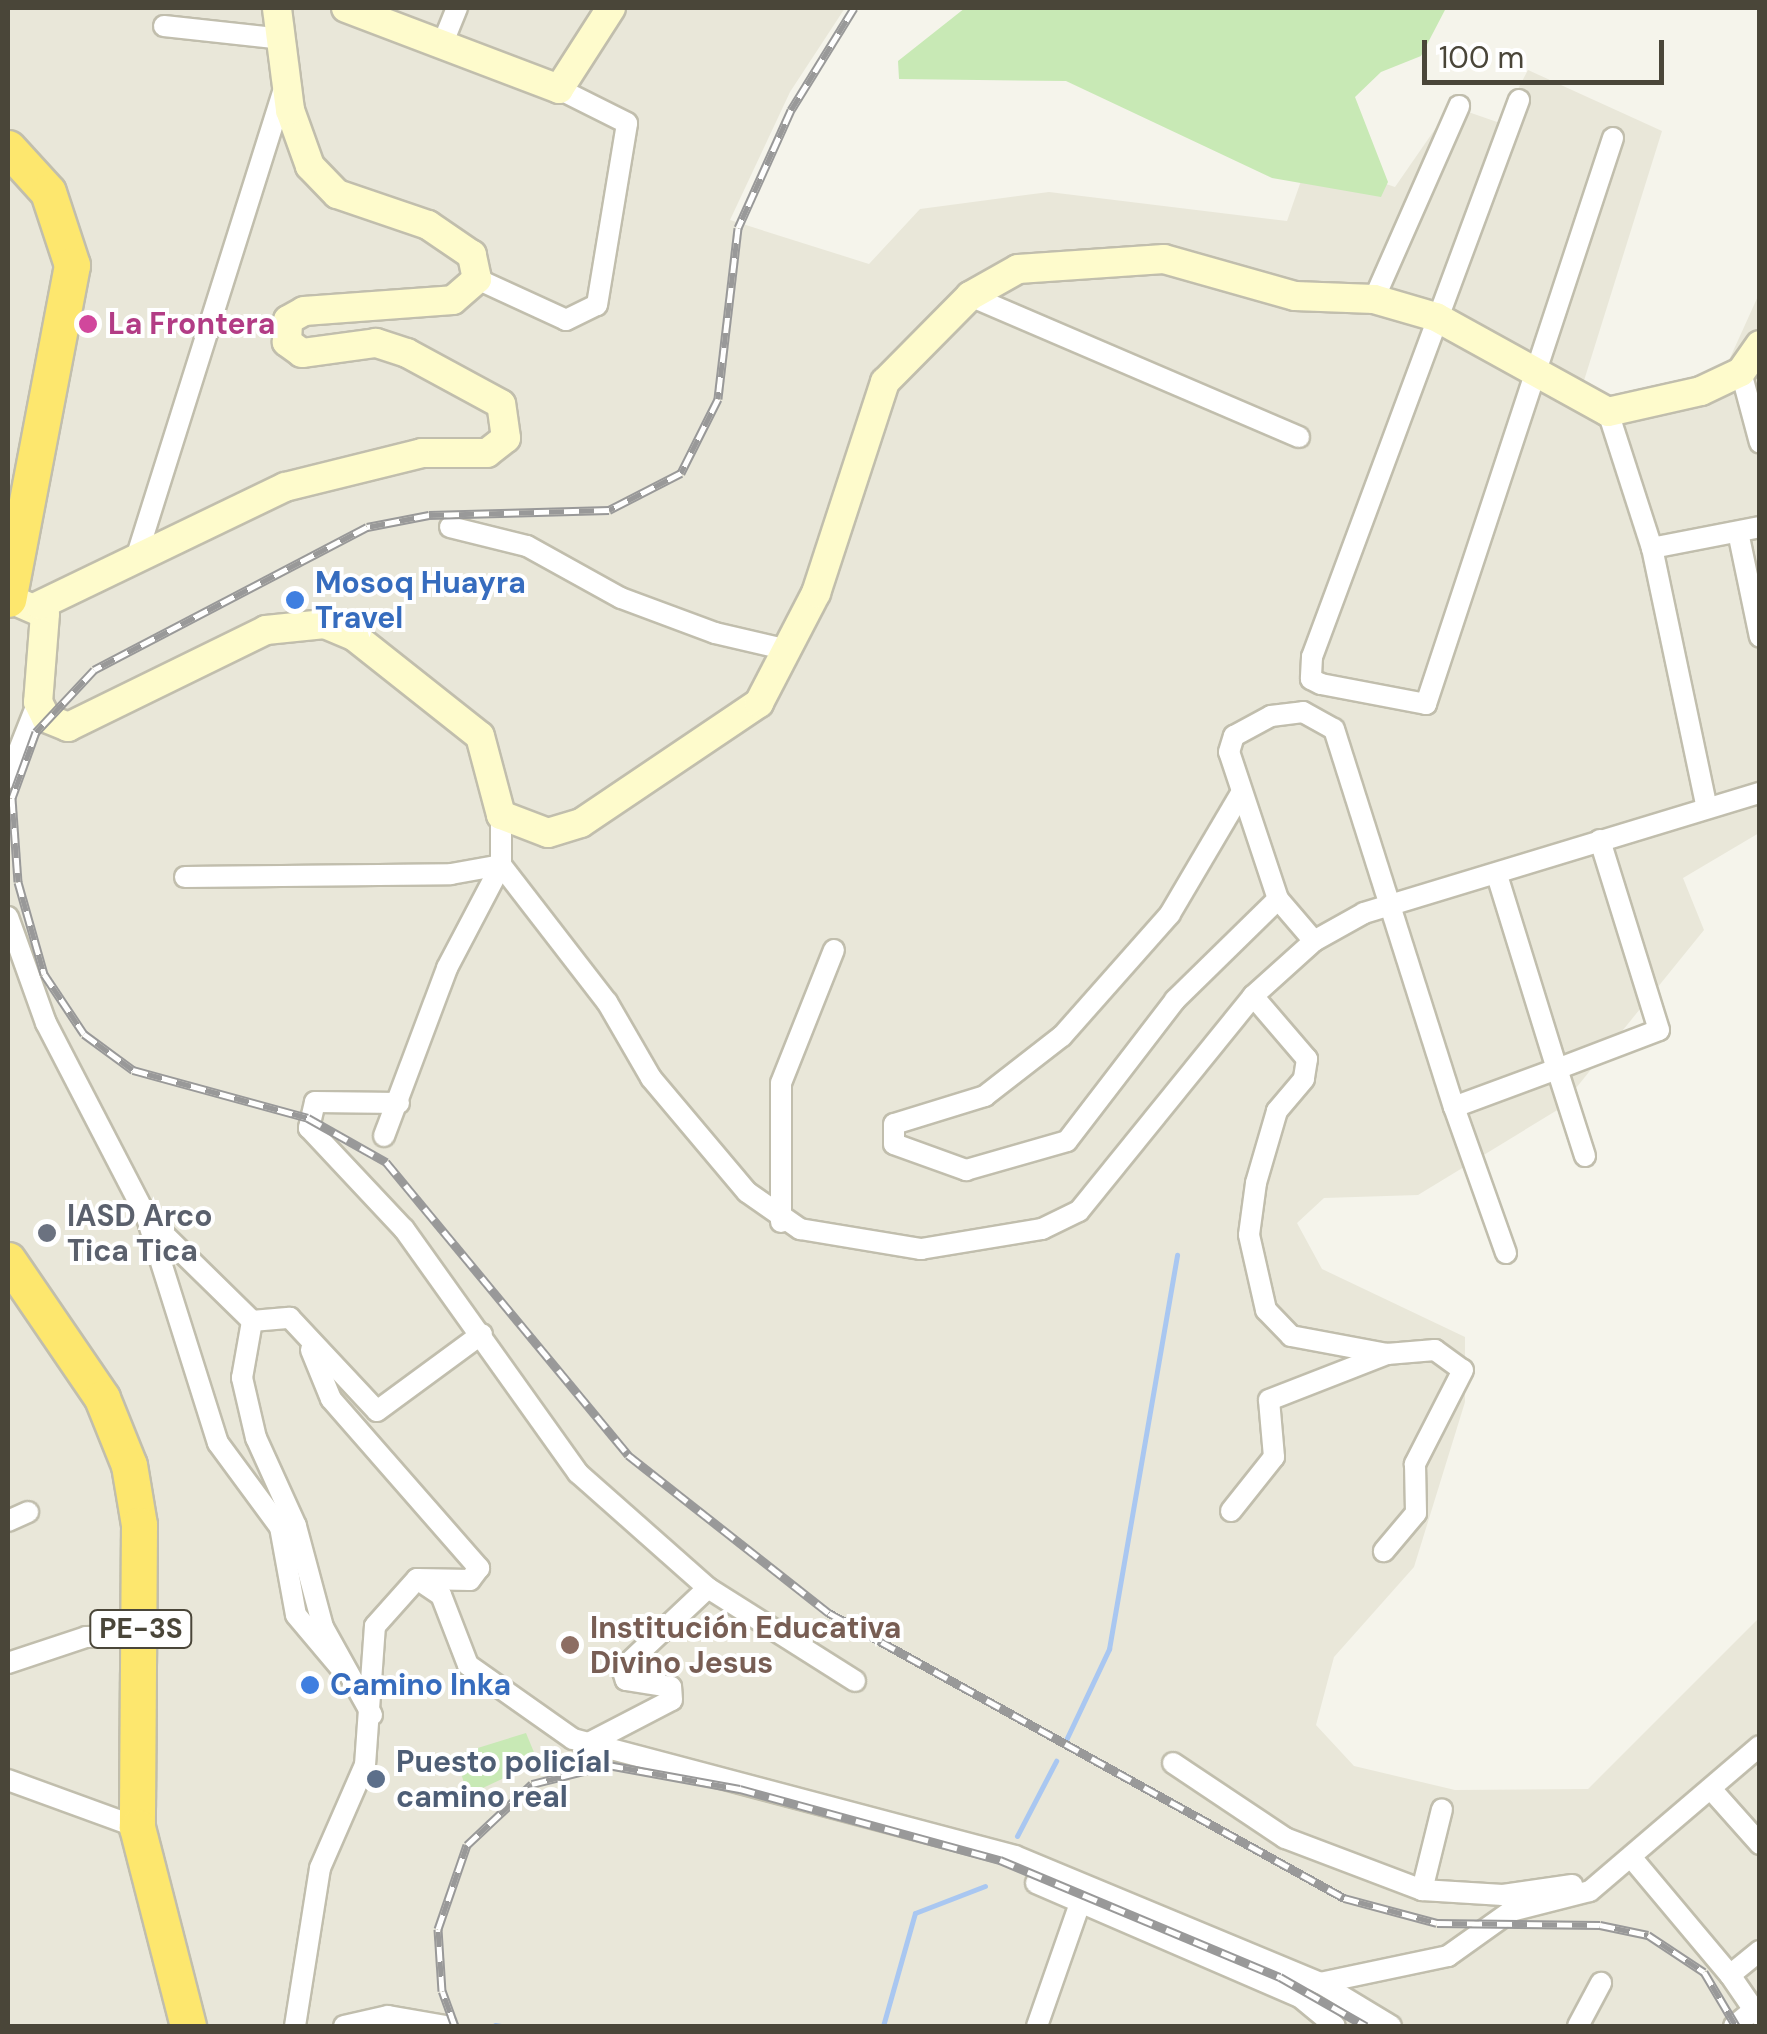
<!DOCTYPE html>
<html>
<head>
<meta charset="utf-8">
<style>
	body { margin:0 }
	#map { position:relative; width:1767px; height:2034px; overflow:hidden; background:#f5f4eb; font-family:"DM Sans",sans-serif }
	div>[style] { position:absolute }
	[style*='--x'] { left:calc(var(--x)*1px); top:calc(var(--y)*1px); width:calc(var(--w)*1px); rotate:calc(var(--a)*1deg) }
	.residential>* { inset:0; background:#e9e7d9 }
	.green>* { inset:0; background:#c8e9b5 }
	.stream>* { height:5px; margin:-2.5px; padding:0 2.5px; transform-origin:2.5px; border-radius:2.5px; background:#a9c7f1 }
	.roads { filter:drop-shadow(2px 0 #c1bead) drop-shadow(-2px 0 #c1bead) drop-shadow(0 2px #c1bead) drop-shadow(0 -2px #c1bead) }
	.street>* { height:20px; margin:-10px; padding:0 10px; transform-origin:10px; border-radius:10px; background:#fff }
	.secondary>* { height:28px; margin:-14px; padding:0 14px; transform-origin:14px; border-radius:14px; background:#fefbcc }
	.highway>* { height:35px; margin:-17.5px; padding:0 17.5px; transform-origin:17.5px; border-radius:17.5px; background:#fde76e }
	.rail>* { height:9px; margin-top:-4.5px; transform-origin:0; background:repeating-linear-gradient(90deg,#fff 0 15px,#999 0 30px); box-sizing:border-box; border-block:2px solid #999 }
	.dots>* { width:28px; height:28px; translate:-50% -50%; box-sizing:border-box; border:5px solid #fff; border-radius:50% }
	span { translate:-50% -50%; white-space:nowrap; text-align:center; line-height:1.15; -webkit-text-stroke:8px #fff; paint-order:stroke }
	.shield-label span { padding:2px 8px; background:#fff; border:2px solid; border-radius:8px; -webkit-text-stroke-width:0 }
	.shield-label { font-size:28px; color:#4a4639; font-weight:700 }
	.hotel-label { font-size:30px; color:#b23c85; font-weight:700 }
	.left { translate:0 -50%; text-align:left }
	.shop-label { font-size:30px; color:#366cbe; font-weight:700 }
	.worship-label { font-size:30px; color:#5b616d; font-weight:700 }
	.education-label { font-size:30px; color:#785e54; font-weight:700 }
	.service-label { font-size:30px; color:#4e5e75; font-weight:700 }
	.frame { position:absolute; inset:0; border:10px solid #4a4639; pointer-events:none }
	.scale { position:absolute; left:1422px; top:40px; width:242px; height:45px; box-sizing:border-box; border:5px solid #4a4639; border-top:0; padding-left:12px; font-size:30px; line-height:35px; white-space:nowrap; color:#4a4639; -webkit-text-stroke:8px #fff; paint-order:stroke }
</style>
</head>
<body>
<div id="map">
	<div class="residential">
		<div style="clip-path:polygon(8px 8px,845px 8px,790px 92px,730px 220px,869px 264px,920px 209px,1049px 192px,1287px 221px,1309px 158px,1395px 187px,1451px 106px,1500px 123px,1528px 70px,1662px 131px,1582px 387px,1611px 407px,1725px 369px,1759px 294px,1759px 833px,1683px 878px,1704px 930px,1559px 1109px,1418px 1195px,1324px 1198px,1297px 1223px,1322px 1269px,1465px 1337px,1465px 1402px,1414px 1567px,1334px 1657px,1316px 1725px,1354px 1766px,1455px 1790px,1588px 1789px,1759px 1618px,1759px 2026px,8px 2026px)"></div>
	</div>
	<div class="green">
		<div style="clip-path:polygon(965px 8px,1446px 8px,1421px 56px,1381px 72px,1355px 97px,1388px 182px,1381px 197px,1272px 178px,1066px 81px,899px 79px,898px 61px)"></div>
		<div style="clip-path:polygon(526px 1733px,538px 1762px,468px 1795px,455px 1755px)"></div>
	</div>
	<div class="stream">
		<div style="--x:1066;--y:1740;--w:101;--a:-64.7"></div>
		<div style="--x:1109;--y:1649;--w:400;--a:-80.2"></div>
		<div style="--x:1017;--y:1836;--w:85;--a:-62.5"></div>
		<div style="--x:495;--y:2025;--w:6;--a:9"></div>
		<div style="--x:883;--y:2026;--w:117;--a:-74.2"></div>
		<div style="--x:915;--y:1913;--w:75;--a:-21.1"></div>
	</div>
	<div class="roads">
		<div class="street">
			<div style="--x:164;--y:26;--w:120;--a:6.2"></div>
			<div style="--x:444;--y:40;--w:35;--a:-68"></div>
			<div style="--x:1519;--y:100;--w:594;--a:110.39"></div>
			<div style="--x:1312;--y:657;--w:22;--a:93"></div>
			<div style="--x:1311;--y:679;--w:11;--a:27"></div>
			<div style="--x:1321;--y:684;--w:107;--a:10.8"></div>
			<div style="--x:1426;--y:704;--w:596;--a:-71.72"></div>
			<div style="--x:477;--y:279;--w:98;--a:24.7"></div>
			<div style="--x:566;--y:320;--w:34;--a:-26"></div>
			<div style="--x:597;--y:305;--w:184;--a:-80.6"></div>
			<div style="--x:627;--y:123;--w:76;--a:-153.4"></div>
			<div style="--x:970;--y:296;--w:358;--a:23.2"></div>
			<div style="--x:1374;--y:299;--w:211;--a:-66.2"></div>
			<div style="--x:1741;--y:372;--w:73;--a:75"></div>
			<div style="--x:1608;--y:412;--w:143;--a:72.1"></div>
			<div style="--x:450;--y:527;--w:79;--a:13.9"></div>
			<div style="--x:527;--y:546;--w:107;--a:29"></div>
			<div style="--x:621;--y:598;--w:100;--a:20.4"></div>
			<div style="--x:715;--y:633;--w:75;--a:13.1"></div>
			<div style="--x:1738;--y:532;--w:107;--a:78.2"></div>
			<div style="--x:138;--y:552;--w:483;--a:-72.5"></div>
			<div style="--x:8;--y:778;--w:82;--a:-68.5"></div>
			<div style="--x:1240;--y:795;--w:138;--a:120.5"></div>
			<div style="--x:1170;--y:914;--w:163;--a:131.5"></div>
			<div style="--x:1062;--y:1036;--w:98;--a:142.1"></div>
			<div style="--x:985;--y:1096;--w:95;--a:162.9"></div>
			<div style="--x:894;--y:1124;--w:20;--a:90"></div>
			<div style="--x:894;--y:1144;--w:77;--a:19.9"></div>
			<div style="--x:966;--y:1170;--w:105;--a:-16"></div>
			<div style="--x:1067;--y:1141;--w:178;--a:-52.5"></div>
			<div style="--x:1175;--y:1000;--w:144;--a:-44.4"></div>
			<div style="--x:1706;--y:804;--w:262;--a:-101.9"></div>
			<div style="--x:1652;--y:548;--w:110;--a:-11"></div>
			<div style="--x:501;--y:865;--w:173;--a:52.3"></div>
			<div style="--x:607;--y:1002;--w:88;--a:59.9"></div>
			<div style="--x:651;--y:1078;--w:149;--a:49.9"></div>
			<div style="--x:747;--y:1192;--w:65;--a:34.9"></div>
			<div style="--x:800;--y:1229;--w:123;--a:9.4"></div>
			<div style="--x:921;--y:1249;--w:123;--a:-9.4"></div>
			<div style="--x:1042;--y:1229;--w:41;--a:-25.9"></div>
			<div style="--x:1079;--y:1211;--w:277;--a:-51"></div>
			<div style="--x:1253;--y:996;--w:82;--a:-42"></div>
			<div style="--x:1314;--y:941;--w:57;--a:-29.2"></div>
			<div style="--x:1364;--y:913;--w:414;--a:-16.9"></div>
			<div style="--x:185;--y:877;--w:266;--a:-0.6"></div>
			<div style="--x:451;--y:874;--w:51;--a:-10.2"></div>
			<div style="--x:8;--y:917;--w:113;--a:70.3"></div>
			<div style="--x:46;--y:1023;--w:220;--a:62.6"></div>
			<div style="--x:147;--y:1218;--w:236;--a:72.5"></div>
			<div style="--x:218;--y:1443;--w:104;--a:53.6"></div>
			<div style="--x:280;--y:1527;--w:89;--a:79.7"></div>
			<div style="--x:296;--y:1615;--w:67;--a:49.9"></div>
			<div style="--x:1314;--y:941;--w:55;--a:-130.6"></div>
			<div style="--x:1278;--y:899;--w:155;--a:-108.4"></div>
			<div style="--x:1229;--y:752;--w:17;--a:-73"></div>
			<div style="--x:1234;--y:736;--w:42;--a:-28.4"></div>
			<div style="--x:1271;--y:716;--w:32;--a:-7"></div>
			<div style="--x:1303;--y:712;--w:35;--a:29"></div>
			<div style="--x:1334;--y:729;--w:397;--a:72.4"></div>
			<div style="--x:1454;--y:1107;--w:110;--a:-20.3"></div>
			<div style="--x:1557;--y:1069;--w:203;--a:-107.2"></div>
			<div style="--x:1253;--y:996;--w:83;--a:49.4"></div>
			<div style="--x:1307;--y:1059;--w:20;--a:99"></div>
			<div style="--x:1304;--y:1079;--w:42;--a:130.2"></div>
			<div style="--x:1277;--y:1111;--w:75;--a:106.3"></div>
			<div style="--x:1256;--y:1183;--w:52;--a:97.7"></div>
			<div style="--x:1249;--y:1235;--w:77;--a:77.2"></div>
			<div style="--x:1266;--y:1310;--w:36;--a:46"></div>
			<div style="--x:1291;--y:1336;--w:98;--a:10.6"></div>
			<div style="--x:1387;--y:1354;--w:48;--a:-4.8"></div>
			<div style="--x:1435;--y:1350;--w:34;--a:36"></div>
			<div style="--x:1463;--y:1370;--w:106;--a:117.1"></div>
			<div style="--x:1415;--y:1464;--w:49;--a:88.8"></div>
			<div style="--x:1416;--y:1513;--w:50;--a:130.1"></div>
			<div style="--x:399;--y:1103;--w:84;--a:-179.3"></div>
			<div style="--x:315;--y:1102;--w:27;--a:103"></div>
			<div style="--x:309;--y:1128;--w:139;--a:46.8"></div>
			<div style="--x:404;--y:1229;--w:300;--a:54.5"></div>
			<div style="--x:578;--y:1473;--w:174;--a:41.5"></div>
			<div style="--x:708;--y:1588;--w:174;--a:32.3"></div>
			<div style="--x:1454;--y:1107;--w:155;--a:70.4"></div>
			<div style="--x:384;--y:1136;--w:179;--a:-69.4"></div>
			<div style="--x:447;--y:968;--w:116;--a:-62.3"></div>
			<div style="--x:501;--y:865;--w:50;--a:-90"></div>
			<div style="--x:1585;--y:1156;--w:91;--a:-107.8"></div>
			<div style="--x:1557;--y:1069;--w:109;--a:-20.9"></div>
			<div style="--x:1659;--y:1030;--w:199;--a:-107.3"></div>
			<div style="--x:147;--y:1218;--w:147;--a:44.4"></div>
			<div style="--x:781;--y:1222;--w:139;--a:-90"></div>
			<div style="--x:781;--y:1083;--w:143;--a:-68.3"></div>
			<div style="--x:311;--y:1350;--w:53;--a:67.8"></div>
			<div style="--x:331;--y:1399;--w:225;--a:48.8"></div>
			<div style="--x:479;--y:1568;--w:15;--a:127"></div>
			<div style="--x:470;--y:1580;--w:53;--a:-178.9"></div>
			<div style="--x:1231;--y:1511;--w:69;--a:-51.5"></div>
			<div style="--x:1274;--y:1457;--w:57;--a:-95"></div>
			<div style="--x:1269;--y:1400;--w:127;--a:-21.3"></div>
			<div style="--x:8;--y:1521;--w:22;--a:-24"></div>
			<div style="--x:8;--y:1663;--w:82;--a:-18.4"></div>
			<div style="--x:86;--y:1637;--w:55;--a:-1"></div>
			<div style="--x:372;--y:1715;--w:101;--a:-119.1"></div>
			<div style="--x:323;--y:1627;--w:105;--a:-105"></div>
			<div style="--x:296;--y:1526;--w:97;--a:-114.4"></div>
			<div style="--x:256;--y:1438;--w:62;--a:-103.1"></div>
			<div style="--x:242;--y:1378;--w:58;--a:-80"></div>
			<div style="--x:252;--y:1321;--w:38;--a:-5"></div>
			<div style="--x:290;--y:1318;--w:127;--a:46.9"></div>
			<div style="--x:377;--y:1411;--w:130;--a:-36.3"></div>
			<div style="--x:589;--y:1743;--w:93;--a:-27.4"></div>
			<div style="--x:672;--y:1700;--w:13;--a:-94"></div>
			<div style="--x:671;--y:1687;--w:46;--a:-171.2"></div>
			<div style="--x:626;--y:1680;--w:12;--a:-110"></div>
			<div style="--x:622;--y:1669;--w:118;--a:-43.3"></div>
			<div style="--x:1173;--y:1763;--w:135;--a:33.8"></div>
			<div style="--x:1285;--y:1838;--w:147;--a:20.8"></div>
			<div style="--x:1422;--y:1890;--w:81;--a:3.5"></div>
			<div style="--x:1503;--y:1895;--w:70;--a:-8.2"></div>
			<div style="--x:8;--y:1780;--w:137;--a:20"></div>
			<div style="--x:1711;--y:1789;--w:74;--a:48.3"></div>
			<div style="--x:1631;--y:1857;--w:154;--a:50"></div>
			<div style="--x:1036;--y:1883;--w:288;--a:23.4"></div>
			<div style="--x:1300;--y:1997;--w:45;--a:39.6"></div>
			<div style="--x:1422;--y:1890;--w:83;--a:-76.1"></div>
			<div style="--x:1320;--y:1983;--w:131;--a:-11.9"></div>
			<div style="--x:1448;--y:1956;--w:77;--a:-35.5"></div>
			<div style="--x:1511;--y:1911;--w:81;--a:-14.2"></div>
			<div style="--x:1590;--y:1891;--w:223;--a:-40.5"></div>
			<div style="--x:1754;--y:2010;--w:42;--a:-124.4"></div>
			<div style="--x:1730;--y:1975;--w:38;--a:-39"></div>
			<div style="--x:295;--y:2026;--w:160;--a:-81"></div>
			<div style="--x:320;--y:1868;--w:112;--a:-66.4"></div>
			<div style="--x:365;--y:1765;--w:139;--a:-85.9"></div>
			<div style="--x:375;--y:1626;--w:63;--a:-48.2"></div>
			<div style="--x:417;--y:1579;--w:29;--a:34"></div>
			<div style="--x:441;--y:1595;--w:75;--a:68.9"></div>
			<div style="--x:468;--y:1665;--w:128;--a:35.2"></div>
			<div style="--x:573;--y:1739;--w:457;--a:14.8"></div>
			<div style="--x:1015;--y:1856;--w:330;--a:22.6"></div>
			<div style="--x:1320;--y:1983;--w:83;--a:31.2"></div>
			<div style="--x:344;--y:2026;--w:45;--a:-12.8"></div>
			<div style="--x:388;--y:2016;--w:59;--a:9.8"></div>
			<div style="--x:1037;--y:2026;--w:130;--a:-70.7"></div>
			<div style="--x:1578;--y:2026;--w:49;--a:-61.9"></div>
			<div style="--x:1734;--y:2026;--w:26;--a:-39"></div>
			<div style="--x:1754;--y:2010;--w:8;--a:45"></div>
		</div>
		<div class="secondary">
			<div style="--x:346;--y:8;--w:228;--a:20.8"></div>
			<div style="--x:559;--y:89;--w:96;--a:-57.3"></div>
			<div style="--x:8;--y:598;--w:40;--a:23.4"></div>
			<div style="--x:45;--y:614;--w:88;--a:94.5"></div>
			<div style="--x:38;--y:702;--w:18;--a:63"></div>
			<div style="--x:46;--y:718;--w:24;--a:22"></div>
			<div style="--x:68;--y:727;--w:220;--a:-26.1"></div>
			<div style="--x:266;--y:630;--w:59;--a:-5.8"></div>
			<div style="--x:325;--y:624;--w:33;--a:23"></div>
			<div style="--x:355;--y:637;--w:159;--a:38.4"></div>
			<div style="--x:480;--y:736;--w:82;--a:75.1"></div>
			<div style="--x:501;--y:815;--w:50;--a:21"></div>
			<div style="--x:548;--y:833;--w:34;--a:-17"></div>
			<div style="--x:581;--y:823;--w:215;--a:-34"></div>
			<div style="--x:759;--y:703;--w:124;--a:-62.6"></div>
			<div style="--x:816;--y:593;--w:222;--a:-71.9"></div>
			<div style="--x:885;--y:382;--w:121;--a:-45.3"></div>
			<div style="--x:970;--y:296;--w:55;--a:-29.4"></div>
			<div style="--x:1018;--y:269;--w:146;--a:-3.9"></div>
			<div style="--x:1164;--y:259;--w:136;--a:15.8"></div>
			<div style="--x:1295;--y:296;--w:79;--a:2.2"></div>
			<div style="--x:1374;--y:299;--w:65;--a:16.2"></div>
			<div style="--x:1436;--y:317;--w:196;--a:28.9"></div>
			<div style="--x:1608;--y:412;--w:95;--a:-12.7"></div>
			<div style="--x:1701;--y:391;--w:44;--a:-25.4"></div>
			<div style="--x:1741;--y:372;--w:33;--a:-55"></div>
			<div style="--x:40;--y:605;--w:272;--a:-25.7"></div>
			<div style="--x:285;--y:487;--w:141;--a:-13.9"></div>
			<div style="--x:422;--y:453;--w:65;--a:0"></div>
			<div style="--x:487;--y:453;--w:24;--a:-38"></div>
			<div style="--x:506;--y:438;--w:34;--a:-98"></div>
			<div style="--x:501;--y:404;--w:107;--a:-151.5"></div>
			<div style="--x:407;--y:353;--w:33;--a:-162"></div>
			<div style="--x:376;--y:343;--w:75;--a:172.3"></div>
			<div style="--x:302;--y:353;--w:19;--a:-144"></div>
			<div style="--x:287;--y:342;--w:22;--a:-87"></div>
			<div style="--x:288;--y:320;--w:18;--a:-29"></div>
			<div style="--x:304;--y:311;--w:149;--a:-4.2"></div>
			<div style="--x:453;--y:300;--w:32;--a:-41"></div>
			<div style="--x:477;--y:279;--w:25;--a:-102"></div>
			<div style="--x:472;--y:255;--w:53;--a:-145.7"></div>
			<div style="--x:428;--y:225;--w:96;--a:-161.2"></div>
			<div style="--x:337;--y:194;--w:39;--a:-134"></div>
			<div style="--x:310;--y:166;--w:59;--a:-109.7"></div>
			<div style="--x:290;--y:110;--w:103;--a:-97.3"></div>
		</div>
		<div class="highway">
			<div style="--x:8;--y:148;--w:59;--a:47.7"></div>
			<div style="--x:48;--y:192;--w:77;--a:71.8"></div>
			<div style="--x:72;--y:265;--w:340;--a:100.8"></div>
			<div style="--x:8;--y:1260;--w:167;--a:55.7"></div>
			<div style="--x:102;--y:1398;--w:72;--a:68.1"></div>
			<div style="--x:129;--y:1465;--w:61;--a:80.5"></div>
			<div style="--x:139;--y:1525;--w:302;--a:90.4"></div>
			<div style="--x:137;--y:1827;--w:205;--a:75.6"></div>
		</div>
	</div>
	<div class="rail">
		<div style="--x:854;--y:8;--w:120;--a:121.7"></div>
		<div style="--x:791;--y:110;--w:129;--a:114.2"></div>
		<div style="--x:738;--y:228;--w:172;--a:96.7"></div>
		<div style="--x:718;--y:399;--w:83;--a:116.6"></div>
		<div style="--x:681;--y:473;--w:81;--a:152.8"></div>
		<div style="--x:609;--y:510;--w:180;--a:178.4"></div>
		<div style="--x:429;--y:515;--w:63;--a:169"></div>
		<div style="--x:367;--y:527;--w:308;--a:152.4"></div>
		<div style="--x:94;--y:670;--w:85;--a:133.1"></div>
		<div style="--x:36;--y:732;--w:70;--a:110"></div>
		<div style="--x:12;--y:798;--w:84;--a:85.9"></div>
		<div style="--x:18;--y:882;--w:96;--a:74.2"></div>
		<div style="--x:44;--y:974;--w:72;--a:56.3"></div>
		<div style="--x:84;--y:1034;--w:61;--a:36.3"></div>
		<div style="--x:133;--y:1070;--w:181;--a:15.3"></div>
		<div style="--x:308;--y:1118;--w:90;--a:29.4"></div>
		<div style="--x:386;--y:1162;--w:380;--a:50.4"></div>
		<div style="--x:628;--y:1455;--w:256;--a:38.2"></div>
		<div style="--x:829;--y:1613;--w:589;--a:28.96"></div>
		<div style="--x:1344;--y:1898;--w:96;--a:15"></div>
		<div style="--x:1437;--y:1923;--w:163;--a:0.7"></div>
		<div style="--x:1600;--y:1925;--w:49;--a:11.8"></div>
		<div style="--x:1648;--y:1935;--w:67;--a:33.5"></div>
		<div style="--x:1704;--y:1972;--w:63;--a:59.3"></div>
		<div style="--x:455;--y:2026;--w:37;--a:-110"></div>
		<div style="--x:442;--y:1991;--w:62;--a:-93.7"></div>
		<div style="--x:438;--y:1929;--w:89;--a:-71"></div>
		<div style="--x:467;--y:1845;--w:89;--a:-43.2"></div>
		<div style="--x:532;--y:1784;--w:78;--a:-14"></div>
		<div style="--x:608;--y:1765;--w:134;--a:10.3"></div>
		<div style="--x:740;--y:1789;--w:270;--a:15.3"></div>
		<div style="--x:1000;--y:1860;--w:303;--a:22.7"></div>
		<div style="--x:1280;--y:1977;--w:99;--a:29.7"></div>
	</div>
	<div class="dots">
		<div style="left:88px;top:324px;background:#d1479c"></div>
		<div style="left:295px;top:600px;background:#3f7fe0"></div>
		<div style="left:47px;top:1233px;background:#6b7280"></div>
		<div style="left:570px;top:1645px;background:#8d6e63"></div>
		<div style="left:310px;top:1685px;background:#3f7fe0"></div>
		<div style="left:376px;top:1779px;background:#5c6f8a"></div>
	</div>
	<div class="shield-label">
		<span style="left:141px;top:1629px">PE-3S</span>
	</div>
	<div class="hotel-label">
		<span class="left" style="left:108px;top:324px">La Frontera</span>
	</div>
	<div class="shop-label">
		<span class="left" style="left:315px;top:600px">Mosoq Huayra<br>Travel</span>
		<span class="left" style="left:330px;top:1685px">Camino Inka</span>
	</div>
	<div class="worship-label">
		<span class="left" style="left:67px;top:1233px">IASD Arco<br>Tica Tica</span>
	</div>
	<div class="education-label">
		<span class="left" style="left:590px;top:1645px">Institución Educativa<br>Divino Jesus</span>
	</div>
	<div class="service-label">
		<span class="left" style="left:396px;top:1779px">Puesto policíal<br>camino real</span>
	</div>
	<div class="frame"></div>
	<div class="scale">100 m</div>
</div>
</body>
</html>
